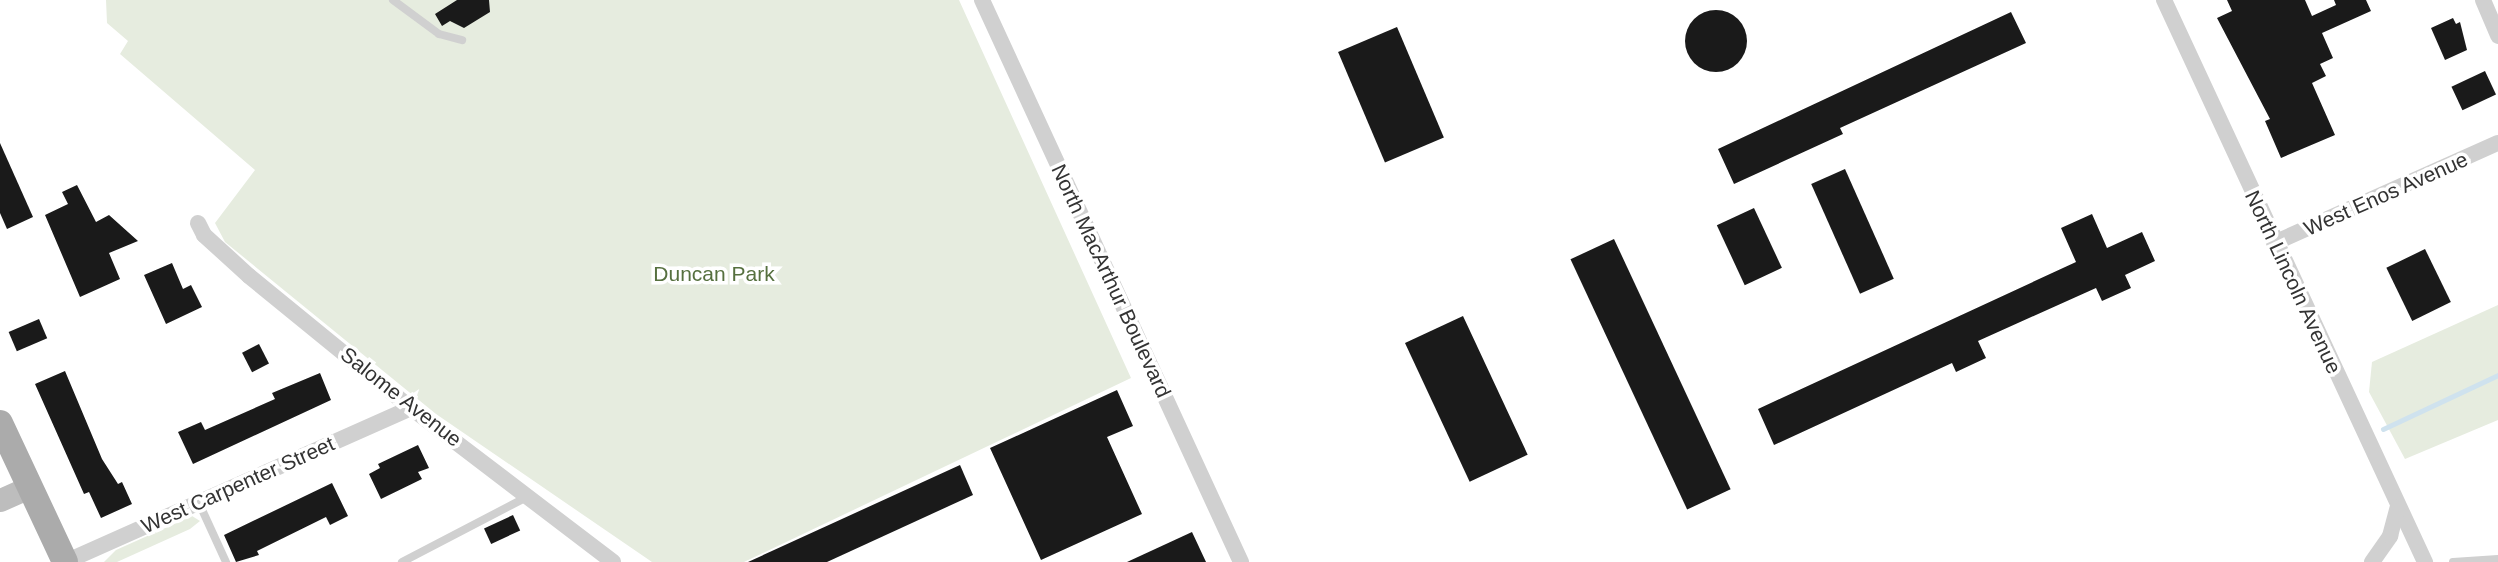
<!DOCTYPE html>
<html>
<head>
<meta charset="utf-8">
<style>
	body { margin:0 }
	#map { position:relative; width:2498px; height:562px; overflow:hidden; background:#fff; font-family:Helvetica,sans-serif }
	div>[style] { position:absolute }
	[style*='--x'] { left:calc(var(--x)*1px); top:calc(var(--y)*1px); width:calc(var(--w)*1px); rotate:calc(var(--a)*1deg) }
	.green>* { inset:0; background:#e6ecdf }
	.stream>* { height:5px; margin:-2.5px; padding:0 2.5px; transform-origin:2.5px; border-radius:2.5px; background:#cfe2ee }
	.building>* { inset:0; background:#1a1a1a; transform-origin:0 0 }
	.round { border-radius:50% }
	.lane>* { height:8px; margin:-4px; padding:0 4px; transform-origin:4px; border-radius:4px; background:#d0d0d0 }
	.street>* { height:16px; margin:-8px; padding:0 8px; transform-origin:8px; border-radius:8px; background:#d0d0d0 }
	.secondary>* { height:23px; margin:-11.5px; padding:0 11.5px; transform-origin:11.5px; border-radius:11.5px; background:#bdbdbd }
	.primary>* { height:26px; margin:-13px; padding:0 13px; transform-origin:13px; border-radius:13px; background:#ababab }
	span { translate:-50% -50%; white-space:nowrap; text-align:center; line-height:1.15; -webkit-text-stroke:7px #fff; paint-order:stroke }
	.street-label { font-size:21px; color:#333 }
	.park-label { font-size:21px; color:#56703f }
</style>
</head>
<body>
<div id="map">
	<div class="green">
		<div style="clip-path:polygon(106px 0,959px 0,1131px 378px,744px 562px,652px 562px,436px 414px,225px 242px,215px 223px,255px 170px,120px 54px,128px 41px,107px 23px)"></div>
		<div style="clip-path:polygon(2498px 305px,2498px 420px,2405px 459px,2369px 392px,2372px 362px)"></div>
		<div style="clip-path:polygon(192px 516px,200px 521px,190px 529px,117px 562px,104px 562px,116px 550px)"></div>
	</div>
	<div class="stream">
		<div style="--x:2383;--y:429;--w:127;--a:-25.2"></div>
	</div>
	<div class="building">
		<div style="clip-path:polygon(457px 0,489px 0,490px 12px,464px 28px,450px 21px,442px 26px,435px 14px)"></div>
		<div style="clip-path:polygon(2227px 0,2305px 0,2312px 16px,2336px 5px,2334px 0,2366px 0,2371px 11px,2322px 33px,2333px 58px,2320px 64px,2326px 76px,2312px 83px,2335px 135px,2281px 158px,2265px 121px,2270px 119px,2217px 18px,2232px 11px)"></div>
		<div class="round" style="left:1685px;top:10px;width:62px;height:62px"></div>
		<div style="clip-path:polygon(2011px 12px,2026px 43px,1840px 128px,1843px 134px,1734px 184px,1718px 149px)"></div>
		<div style="clip-path:polygon(2453px 18px,2456px 24px,2460px 22px,2467px 50px,2445px 60px,2431px 28px)"></div>
		<div style="left:1397px;top:27px;width:120px;height:64px;rotate:67deg"></div>
		<div style="left:2485px;top:71px;width:26px;height:37px;rotate:65deg"></div>
		<div style="clip-path:polygon(0 143px,33px 217px,7px 229px,0 213px)"></div>
		<div style="left:1845px;top:169px;width:120px;height:37px;rotate:66deg"></div>
		<div style="clip-path:polygon(77px 185px,96px 222px,109px 215px,138px 241px,109px 253px,120px 279px,80px 297px,45px 215px,68px 204px,62px 192px)"></div>
		<div style="left:1754px;top:208px;width:66px;height:41px;rotate:65deg"></div>
		<div style="clip-path:polygon(2092px 214px,2107px 248px,2142px 232px,2155px 261px,2125px 275px,2131px 288px,2102px 301px,2096px 288px,1978px 341px,1986px 358px,1956px 372px,1952px 363px,1774px 445px,1758px 409px,2076px 262px,2061px 228px)"></div>
		<div style="left:1614px;top:239px;width:276px;height:48px;rotate:65deg"></div>
		<div style="left:2425px;top:249px;width:59px;height:43px;rotate:64deg"></div>
		<div style="clip-path:polygon(172px 263px,183px 289px,191px 285px,202px 307px,166px 324px,144px 275px)"></div>
		<div style="left:1463px;top:316px;width:153px;height:64px;rotate:65deg"></div>
		<div style="left:39px;top:319px;width:21px;height:33px;rotate:67deg"></div>
		<div style="left:259px;top:344px;width:22px;height:19px;rotate:63deg"></div>
		<div style="clip-path:polygon(65px 371px,102px 459px,118px 484px,122px 482px,132px 504px,101px 518px,89px 492px,84px 494px,35px 384px)"></div>
		<div style="clip-path:polygon(320px 373px,331px 400px,193px 464px,178px 432px,201px 422px,205px 430px,275px 399px,272px 393px)"></div>
		<div style="clip-path:polygon(1117px 390px,1133px 426px,1107px 437px,1142px 514px,1041px 560px,990px 448px)"></div>
		<div style="clip-path:polygon(418px 445px,429px 468px,418px 472px,422px 479px,381px 499px,369px 474px,380px 468px,378px 464px)"></div>
		<div style="clip-path:polygon(960px 465px,973px 495px,827px 562px,748px 562px)"></div>
		<div style="clip-path:polygon(332px 483px,348px 516px,330px 525px,326px 517px,257px 551px,259px 555px,236px 562px,224px 535px)"></div>
		<div style="left:513px;top:515px;width:17px;height:32px;rotate:65deg"></div>
		<div style="clip-path:polygon(1192px 532px,1206px 562px,1127px 562px)"></div>
	</div>
	<div class="lane">
		<div style="--x:393;--y:0;--w:57;--a:36.5"></div>
		<div style="--x:439;--y:34;--w:24;--a:15"></div>
		<div style="--x:199;--y:503;--w:65;--a:65.4"></div>
		<div style="--x:402;--y:562;--w:141;--a:-27.5"></div>
		<div style="--x:2453;--y:562;--w:45;--a:-3.8"></div>
	</div>
	<div class="street">
		<div style="--x:982;--y:0;--w:619;--a:65.26"></div>
		<div style="--x:2164;--y:0;--w:620;--a:65.09"></div>
		<div style="--x:2483;--y:0;--w:39;--a:67"></div>
		<div style="--x:198;--y:223;--w:13;--a:63"></div>
		<div style="--x:204;--y:235;--w:61;--a:42.3"></div>
		<div style="--x:249;--y:276;--w:209;--a:39.2"></div>
		<div style="--x:411;--y:408;--w:254;--a:37.3"></div>
		<div style="--x:2274;--y:243;--w:245;--a:-24.1"></div>
		<div style="--x:65;--y:562;--w:379;--a:-24"></div>
		<div style="--x:2372;--y:562;--w:32;--a:-55"></div>
		<div style="--x:2390;--y:536;--w:30;--a:-75"></div>
	</div>
	<div class="secondary">
		<div style="--x:0;--y:500;--w:32;--a:-24"></div>
	</div>
	<div class="primary">
		<div style="--x:0;--y:423;--w:153;--a:64.9"></div>
	</div>
	<div class="street-label">
		<span style="left:2386px;top:194px;rotate:-24deg">West Enos Avenue</span>
		<span style="left:1111px;top:281px;rotate:65deg">North MacArthur Boulevard</span>
		<span style="left:2293px;top:282px;rotate:65deg">North Lincoln Avenue</span>
		<span style="left:401px;top:397px;rotate:38deg">Salome Avenue</span>
		<span style="left:238px;top:485px;rotate:-24deg">West Carpenter Street</span>
	</div>
	<div class="park-label">
		<span style="left:714px;top:274px">Duncan Park</span>
	</div>
</div>
</body>
</html>
